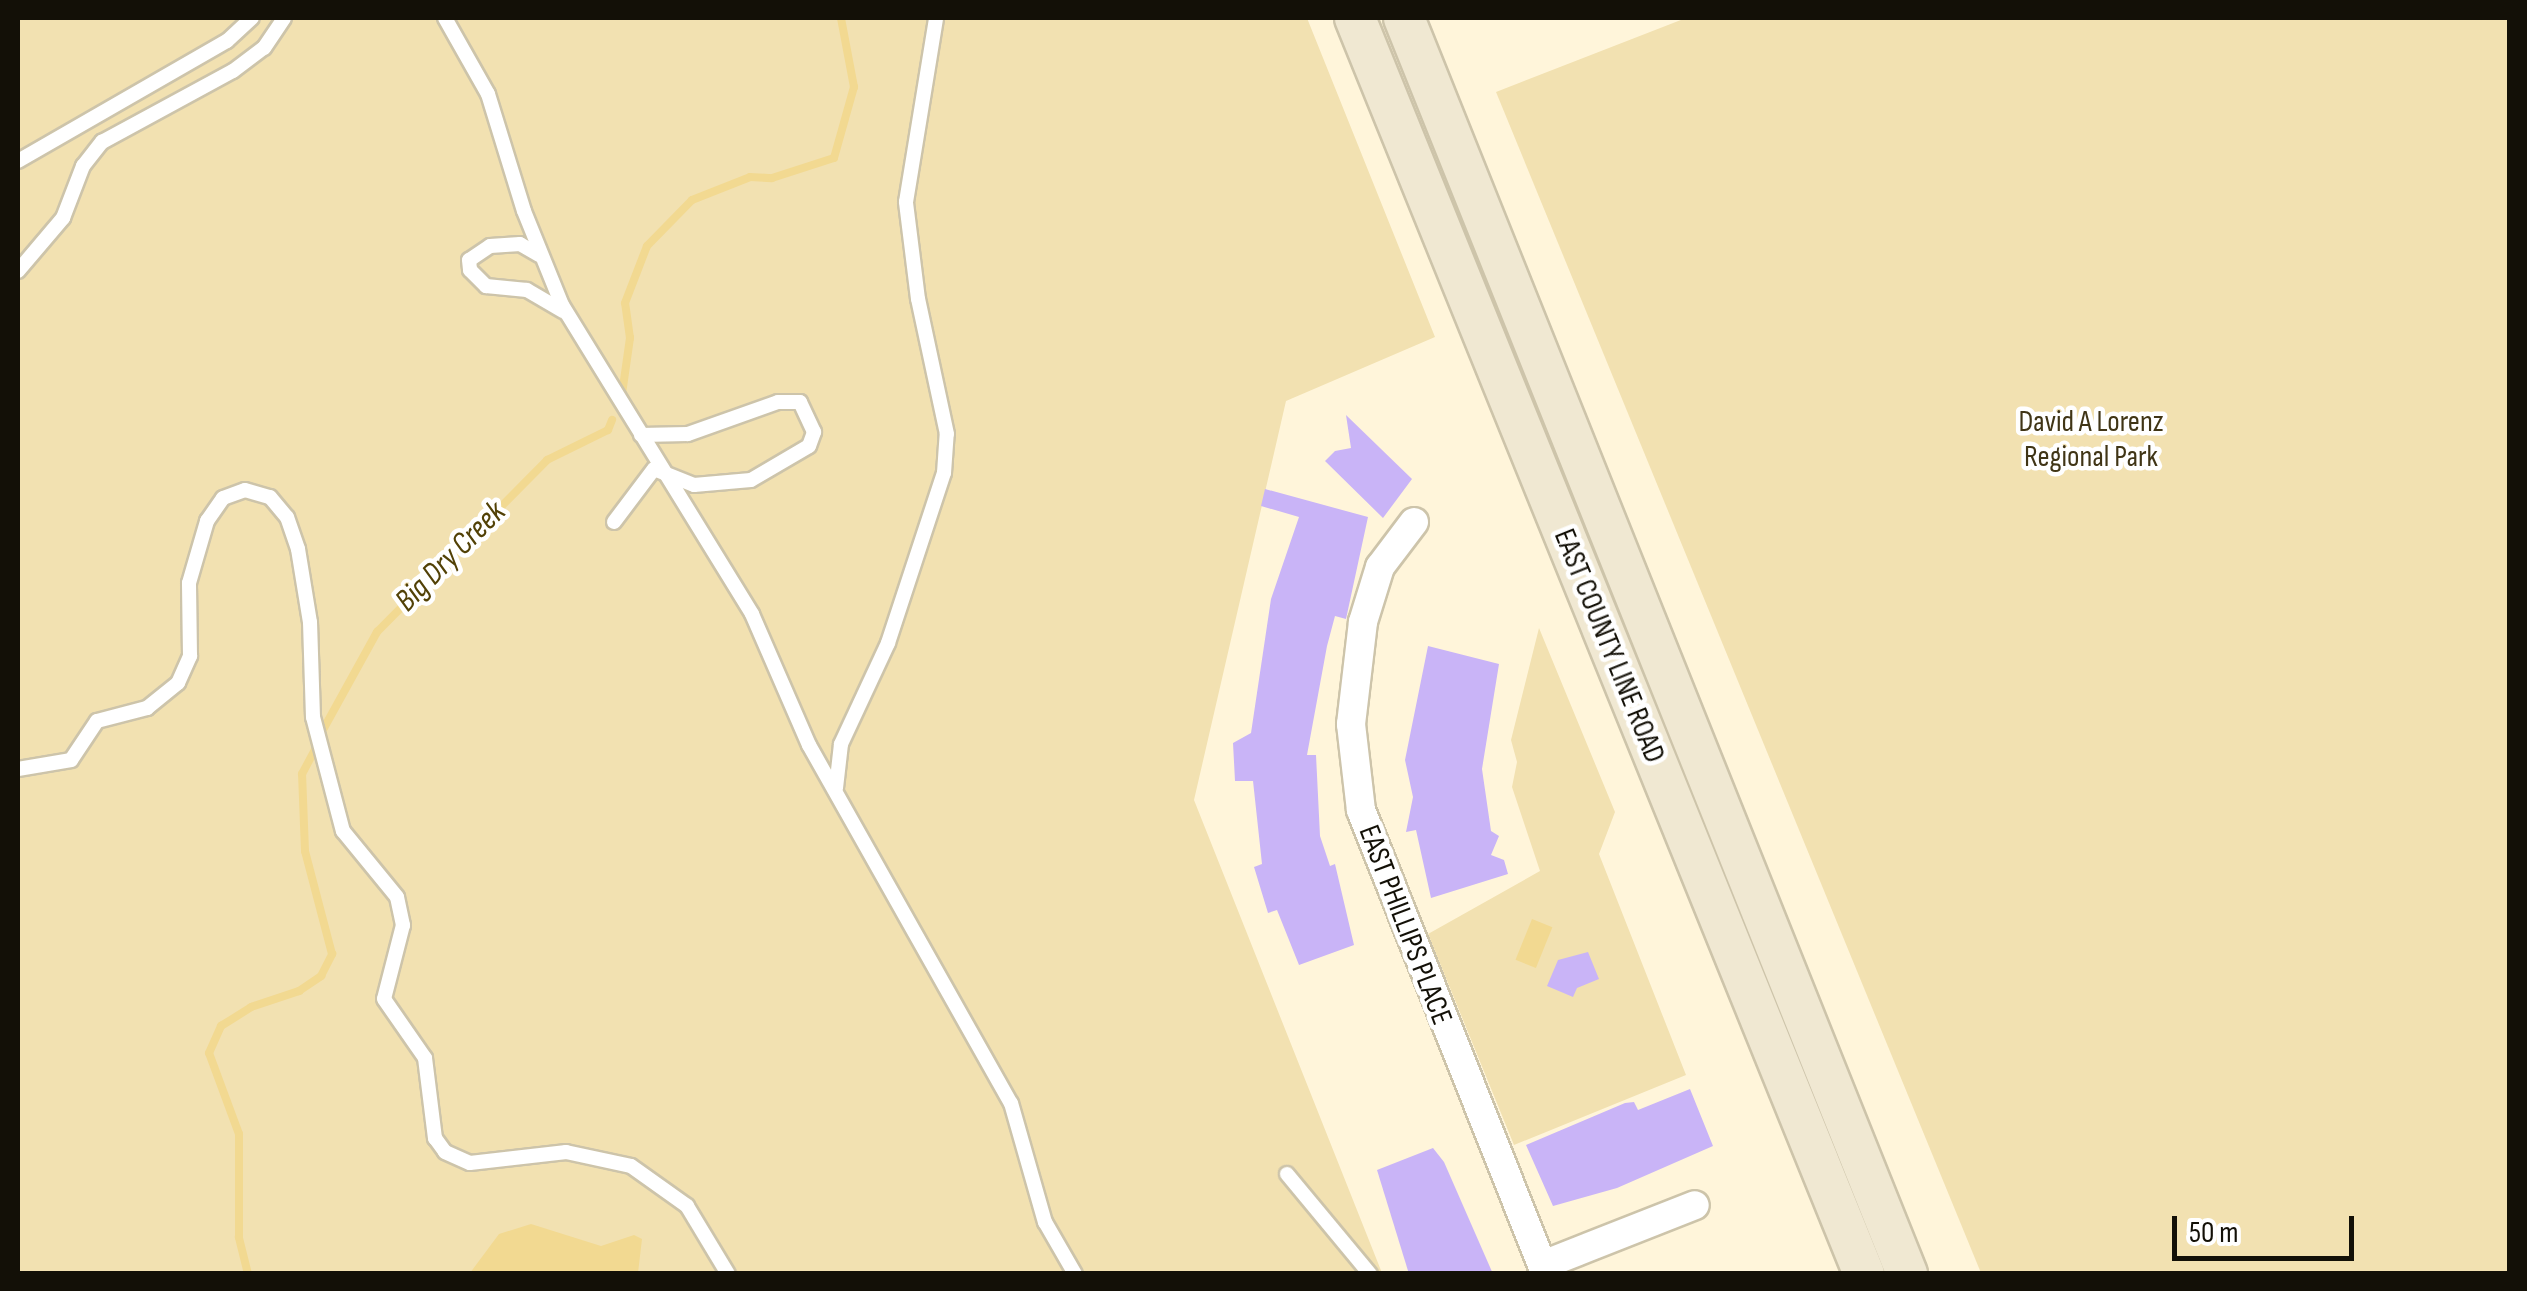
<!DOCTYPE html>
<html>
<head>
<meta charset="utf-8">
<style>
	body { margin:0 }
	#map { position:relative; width:2527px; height:1291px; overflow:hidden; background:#fff5da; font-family:"Sofia Sans Condensed",sans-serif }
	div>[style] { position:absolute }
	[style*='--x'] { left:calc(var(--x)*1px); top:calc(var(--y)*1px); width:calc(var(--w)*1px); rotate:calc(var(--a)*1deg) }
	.green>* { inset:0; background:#f2e1b1 }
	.water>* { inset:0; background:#f2d991; transform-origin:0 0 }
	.stream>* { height:8px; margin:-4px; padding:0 4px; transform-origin:4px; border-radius:4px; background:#f2d991 }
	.building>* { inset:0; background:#c9b4f7 }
	.roads { filter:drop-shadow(2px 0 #cdc4aa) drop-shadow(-2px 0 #cdc4aa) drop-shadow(0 2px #cdc4aa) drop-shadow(0 -2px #cdc4aa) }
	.lane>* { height:14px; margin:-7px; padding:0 7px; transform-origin:7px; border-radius:7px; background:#fff }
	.street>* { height:28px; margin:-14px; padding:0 14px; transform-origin:14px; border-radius:14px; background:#fff }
	.secondary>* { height:40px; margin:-20px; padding:0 20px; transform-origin:20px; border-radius:20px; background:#f0e8d2 }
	span { translate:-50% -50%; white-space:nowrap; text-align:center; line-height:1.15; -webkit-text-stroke:9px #fff; paint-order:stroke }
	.park-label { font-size:30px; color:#403516 }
	.street-label { font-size:30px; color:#131007 }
	.water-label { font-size:32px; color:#524106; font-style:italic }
	.frame { position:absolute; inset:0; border:20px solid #131007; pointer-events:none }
	.scale { position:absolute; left:2172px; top:1216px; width:182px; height:45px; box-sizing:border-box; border:5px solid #131007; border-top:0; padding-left:12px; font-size:30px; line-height:35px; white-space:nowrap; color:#131007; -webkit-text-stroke:8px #fff; paint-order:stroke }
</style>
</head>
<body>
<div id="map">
	<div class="green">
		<div style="clip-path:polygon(18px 18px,1307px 18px,1435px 337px,1286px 401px,1194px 800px,1382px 1273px,18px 1273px)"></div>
		<div style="clip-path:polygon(1686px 18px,2509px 18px,2509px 1273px,1981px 1273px,1496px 92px)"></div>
		<div style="clip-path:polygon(1539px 628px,1615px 812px,1599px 854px,1686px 1075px,1514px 1145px,1428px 934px,1540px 871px,1512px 787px,1517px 762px,1511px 740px)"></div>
	</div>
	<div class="water">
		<div style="left:1532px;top:919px;width:22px;height:44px;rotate:22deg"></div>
		<div style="clip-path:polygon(531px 1224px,601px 1246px,634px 1235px,642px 1239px,638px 1273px,470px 1273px,499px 1234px)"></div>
	</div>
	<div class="stream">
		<div style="--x:622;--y:394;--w:57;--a:-81.9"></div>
		<div style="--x:630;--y:338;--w:35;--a:-98"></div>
		<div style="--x:625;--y:303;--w:61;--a:-68.9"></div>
		<div style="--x:647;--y:246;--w:64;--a:-45.6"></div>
		<div style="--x:692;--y:200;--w:62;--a:-21.6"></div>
		<div style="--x:750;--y:177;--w:22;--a:3"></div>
		<div style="--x:772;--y:178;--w:65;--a:-17.9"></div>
		<div style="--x:834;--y:158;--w:74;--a:-74.3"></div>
		<div style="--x:854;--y:87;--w:70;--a:-100.7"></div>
		<div style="--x:324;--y:728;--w:110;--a:-61.1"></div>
		<div style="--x:377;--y:632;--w:242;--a:-45.3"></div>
		<div style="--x:547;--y:460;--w:68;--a:-26.2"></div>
		<div style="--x:608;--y:430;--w:11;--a:-68"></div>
		<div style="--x:248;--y:1274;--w:38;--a:-104"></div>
		<div style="--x:239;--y:1237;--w:103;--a:-90"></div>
		<div style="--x:239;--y:1134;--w:86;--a:-110.3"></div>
		<div style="--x:209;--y:1053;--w:30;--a:-66"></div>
		<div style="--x:221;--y:1026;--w:36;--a:-32"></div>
		<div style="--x:251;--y:1007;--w:51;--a:-18.4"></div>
		<div style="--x:299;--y:991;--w:27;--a:-34"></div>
		<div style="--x:321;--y:976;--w:25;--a:-63"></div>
		<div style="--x:332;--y:954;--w:106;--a:-104.7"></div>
		<div style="--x:305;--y:851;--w:77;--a:-92.2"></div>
		<div style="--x:302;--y:774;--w:30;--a:-62"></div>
	</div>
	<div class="building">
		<div style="clip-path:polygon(1346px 415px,1412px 479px,1383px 518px,1325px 461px,1335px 451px,1351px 448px)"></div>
		<div style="clip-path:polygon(1265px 489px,1368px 517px,1346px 619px,1335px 616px,1327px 646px,1307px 755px,1316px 755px,1320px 836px,1330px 866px,1335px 864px,1354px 945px,1299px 965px,1277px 910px,1268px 913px,1254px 867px,1262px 864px,1253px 781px,1235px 781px,1233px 743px,1251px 733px,1271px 599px,1299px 517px,1261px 506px)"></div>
		<div style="clip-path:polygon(1428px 646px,1499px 664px,1482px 769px,1491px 831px,1499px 836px,1491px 855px,1504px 860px,1508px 874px,1431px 898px,1416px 830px,1406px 832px,1413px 797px,1405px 760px)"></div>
		<div style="clip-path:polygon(1588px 952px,1599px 979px,1577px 988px,1573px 997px,1547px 986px,1558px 960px)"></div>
		<div style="clip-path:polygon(1690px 1089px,1713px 1146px,1617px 1188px,1553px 1206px,1526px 1145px,1625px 1103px,1634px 1102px,1638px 1110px)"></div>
		<div style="clip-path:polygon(1433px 1148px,1444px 1162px,1493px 1274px,1409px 1274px,1377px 1170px)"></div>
	</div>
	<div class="roads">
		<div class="lane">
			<div style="--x:445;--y:18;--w:87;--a:60.5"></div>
			<div style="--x:488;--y:94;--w:122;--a:72.9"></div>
			<div style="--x:524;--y:211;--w:101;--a:68"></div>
			<div style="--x:562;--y:305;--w:363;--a:58.4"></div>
			<div style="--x:752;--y:614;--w:143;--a:66.5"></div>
			<div style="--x:809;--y:745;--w:411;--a:60.6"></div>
			<div style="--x:1011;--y:1103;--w:124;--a:74.1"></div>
			<div style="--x:1045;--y:1222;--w:60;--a:60"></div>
			<div style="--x:18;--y:161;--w:241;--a:-29.9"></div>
			<div style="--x:227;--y:41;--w:34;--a:-43"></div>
			<div style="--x:539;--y:255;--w:22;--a:-150"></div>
			<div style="--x:520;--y:244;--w:30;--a:176"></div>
			<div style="--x:490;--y:246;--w:25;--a:146"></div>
			<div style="--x:469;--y:260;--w:10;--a:84"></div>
			<div style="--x:470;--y:270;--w:23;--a:45"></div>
			<div style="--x:486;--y:286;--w:41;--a:5.6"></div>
			<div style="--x:527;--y:290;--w:42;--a:30.3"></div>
			<div style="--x:18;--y:271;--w:70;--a:-49.7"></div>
			<div style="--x:63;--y:218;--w:56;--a:-69"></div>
			<div style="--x:83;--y:166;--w:31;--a:-52"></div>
			<div style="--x:102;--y:142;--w:149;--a:-28.5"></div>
			<div style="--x:233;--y:71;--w:39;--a:-37"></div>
			<div style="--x:264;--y:48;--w:36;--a:-56"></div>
			<div style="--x:614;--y:522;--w:66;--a:-53"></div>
			<div style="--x:654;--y:469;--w:43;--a:21.8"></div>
			<div style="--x:694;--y:485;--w:57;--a:-5"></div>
			<div style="--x:751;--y:480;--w:67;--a:-30.4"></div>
			<div style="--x:809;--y:446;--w:15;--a:-70"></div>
			<div style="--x:814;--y:432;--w:33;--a:-115"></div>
			<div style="--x:800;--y:402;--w:22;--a:180"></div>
			<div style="--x:778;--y:402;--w:96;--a:160.4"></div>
			<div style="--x:688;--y:434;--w:47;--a:178.8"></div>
			<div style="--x:18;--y:769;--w:54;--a:-9.6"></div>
			<div style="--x:71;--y:760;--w:47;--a:-56.3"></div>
			<div style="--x:97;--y:721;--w:52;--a:-14.6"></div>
			<div style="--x:147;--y:708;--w:40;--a:-39"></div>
			<div style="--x:178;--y:683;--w:30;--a:-66"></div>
			<div style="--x:190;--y:656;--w:73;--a:-90.8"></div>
			<div style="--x:189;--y:583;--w:65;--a:-73.8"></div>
			<div style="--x:207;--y:521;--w:28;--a:-55"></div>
			<div style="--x:223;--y:498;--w:23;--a:-20"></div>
			<div style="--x:245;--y:490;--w:26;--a:16"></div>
			<div style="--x:270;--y:497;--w:26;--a:50"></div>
			<div style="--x:287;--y:517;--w:34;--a:71"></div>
			<div style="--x:298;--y:549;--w:74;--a:80.7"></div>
			<div style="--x:310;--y:622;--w:95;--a:88.2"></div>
			<div style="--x:313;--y:717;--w:118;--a:75.3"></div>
			<div style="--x:343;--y:831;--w:85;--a:50.7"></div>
			<div style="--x:397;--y:897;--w:29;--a:78"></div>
			<div style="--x:403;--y:925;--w:76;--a:104.4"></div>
			<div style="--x:384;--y:999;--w:72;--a:55.2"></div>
			<div style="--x:425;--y:1058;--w:81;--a:82.9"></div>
			<div style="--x:435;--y:1138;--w:17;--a:54"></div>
			<div style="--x:445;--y:1152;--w:27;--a:24"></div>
			<div style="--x:470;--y:1163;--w:97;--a:-6.5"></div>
			<div style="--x:566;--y:1152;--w:66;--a:12.2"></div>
			<div style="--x:631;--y:1166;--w:69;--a:35.5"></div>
			<div style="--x:687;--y:1206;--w:79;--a:58.9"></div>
			<div style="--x:836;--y:788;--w:44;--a:-83.5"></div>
			<div style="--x:841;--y:744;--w:111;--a:-65"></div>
			<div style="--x:888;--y:643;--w:179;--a:-71.8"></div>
			<div style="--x:944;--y:473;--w:39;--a:-86"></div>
			<div style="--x:947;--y:434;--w:138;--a:-102.1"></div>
			<div style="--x:918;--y:299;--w:98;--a:-97.1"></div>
			<div style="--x:906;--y:202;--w:186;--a:-80.7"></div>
			<div style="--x:1287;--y:1174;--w:130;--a:50.3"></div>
		</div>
		<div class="street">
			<div style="--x:1414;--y:522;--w:56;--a:127.1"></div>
			<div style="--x:1380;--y:567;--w:58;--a:107.2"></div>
			<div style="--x:1363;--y:622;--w:103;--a:96.7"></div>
			<div style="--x:1351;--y:724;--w:87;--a:83.4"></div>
			<div style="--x:1361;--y:810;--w:500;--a:68.3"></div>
			<div style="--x:1543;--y:1265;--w:163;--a:-21.5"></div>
		</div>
		<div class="secondary">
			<div style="--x:1355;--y:18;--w:1355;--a:67.94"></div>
			<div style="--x:1404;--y:18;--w:1353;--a:68.17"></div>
		</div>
	</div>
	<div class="park-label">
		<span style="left:2091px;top:439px">David A Lorenz<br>Regional Park</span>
	</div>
	<div class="street-label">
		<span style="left:1609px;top:646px;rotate:68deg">EAST COUNTY LINE ROAD</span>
		<span style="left:1405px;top:925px;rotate:69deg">EAST PHILLIPS PLACE</span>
	</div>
	<div class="water-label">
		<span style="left:451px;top:557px;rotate:-45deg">Big Dry Creek</span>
	</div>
	<div class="frame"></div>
	<div class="scale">50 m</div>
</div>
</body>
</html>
